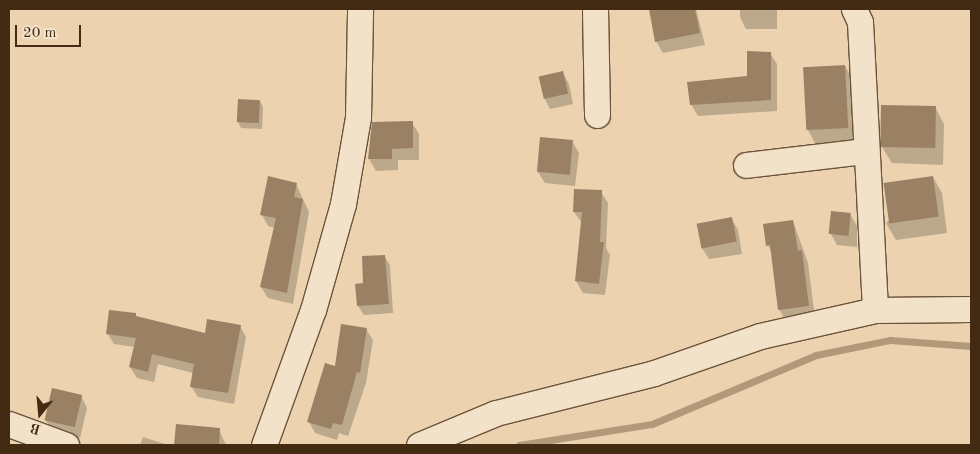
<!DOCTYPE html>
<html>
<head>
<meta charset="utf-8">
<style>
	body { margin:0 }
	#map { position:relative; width:980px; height:454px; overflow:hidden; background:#ecd2ae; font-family:"Old Standard TT",serif }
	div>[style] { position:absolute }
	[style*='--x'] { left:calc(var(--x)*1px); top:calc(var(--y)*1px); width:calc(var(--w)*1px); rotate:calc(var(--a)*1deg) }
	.shadow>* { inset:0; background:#0003 }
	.stream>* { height:7px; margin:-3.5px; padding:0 3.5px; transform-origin:3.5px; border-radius:3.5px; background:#b29979 }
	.building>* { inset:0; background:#9a8164; transform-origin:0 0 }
	.roads { filter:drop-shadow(1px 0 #6c543a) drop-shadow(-1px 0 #6c543a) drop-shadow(0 1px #6c543a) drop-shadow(0 -1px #6c543a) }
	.minor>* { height:25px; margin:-12.5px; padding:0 12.5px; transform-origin:12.5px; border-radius:12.5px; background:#f3e2ca }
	span { translate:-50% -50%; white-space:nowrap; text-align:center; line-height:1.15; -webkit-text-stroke:4px #f3e2ca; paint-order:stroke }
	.frame { position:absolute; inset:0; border:10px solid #422a13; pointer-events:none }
	.north { position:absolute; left:15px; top:389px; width:50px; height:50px; -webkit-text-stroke:4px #f3e2ca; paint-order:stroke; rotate:197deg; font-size:14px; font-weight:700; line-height:20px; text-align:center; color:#422a13 }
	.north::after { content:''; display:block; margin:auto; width:18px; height:22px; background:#422a13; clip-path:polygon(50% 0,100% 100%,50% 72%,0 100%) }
	.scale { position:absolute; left:15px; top:25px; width:66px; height:22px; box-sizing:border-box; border:2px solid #422a13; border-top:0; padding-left:6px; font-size:15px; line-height:18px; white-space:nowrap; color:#422a13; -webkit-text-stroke:4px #f3e2ca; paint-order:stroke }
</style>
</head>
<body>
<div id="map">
	<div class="shadow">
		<div style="clip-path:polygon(665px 9px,696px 9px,705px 45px,663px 53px,656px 41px,651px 11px)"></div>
		<div style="clip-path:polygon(740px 9px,777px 9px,777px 29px,746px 29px,740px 17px)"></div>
		<div style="clip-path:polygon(770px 53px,777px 64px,777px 111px,698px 116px,691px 104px,748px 77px)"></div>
		<div style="clip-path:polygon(845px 66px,854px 82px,856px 144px,816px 145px,807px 128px)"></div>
		<div style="clip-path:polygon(563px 73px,569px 84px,573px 104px,550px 109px,544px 97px)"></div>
		<div style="clip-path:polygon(239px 100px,260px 101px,263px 107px,262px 129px,241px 128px,238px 122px)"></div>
		<div style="clip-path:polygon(935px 107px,944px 124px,943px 165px,892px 163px,882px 147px)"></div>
		<div style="clip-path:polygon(373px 123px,412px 123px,419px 134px,419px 160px,398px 160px,398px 170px,376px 171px,369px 159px)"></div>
		<div style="clip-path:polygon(572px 141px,579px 153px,575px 186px,545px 183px,538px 172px)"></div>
		<div style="clip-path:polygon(933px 177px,942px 193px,947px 233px,896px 240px,886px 223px)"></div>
		<div style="clip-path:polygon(296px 184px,309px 212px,293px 304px,268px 298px,261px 287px,275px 228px,268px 226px,262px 215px)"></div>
		<div style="clip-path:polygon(601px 192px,608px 203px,606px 248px,610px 255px,605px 295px,583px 293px,576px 281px,582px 223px,574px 212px)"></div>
		<div style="clip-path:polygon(850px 214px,857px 226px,857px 247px,837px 245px,831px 234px)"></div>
		<div style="clip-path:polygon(731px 218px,738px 230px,742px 254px,709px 259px,702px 248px,698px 224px)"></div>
		<div style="clip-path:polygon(793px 221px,808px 263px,815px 318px,786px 321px,779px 309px,772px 253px,768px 245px)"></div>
		<div style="clip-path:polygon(384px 256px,390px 265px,393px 313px,364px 315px,358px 306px)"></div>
		<div style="clip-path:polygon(137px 318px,206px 335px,240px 326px,246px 337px,234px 404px,198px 397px,191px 386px,193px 373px,158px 364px,154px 382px,137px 378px,130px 367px,135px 347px,114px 344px,107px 333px)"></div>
		<div style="clip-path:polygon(366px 329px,373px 340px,366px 383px,348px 436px,339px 433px,337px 440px,315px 433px,309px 422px,336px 367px)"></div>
		<div style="clip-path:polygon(81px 396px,87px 408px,80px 438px,52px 431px,45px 419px)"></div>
		<div style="clip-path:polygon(177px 425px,219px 430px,226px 445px,175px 445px)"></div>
		<div style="clip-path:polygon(143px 437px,168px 445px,140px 445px)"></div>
	</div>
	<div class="stream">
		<div style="--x:519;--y:445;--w:135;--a:-9"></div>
		<div style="--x:652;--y:424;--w:178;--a:-22.8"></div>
		<div style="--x:816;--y:355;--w:76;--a:-11.5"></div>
		<div style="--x:890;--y:340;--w:81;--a:4.2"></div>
	</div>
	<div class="building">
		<div style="clip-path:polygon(649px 9px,695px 9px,700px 33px,655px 42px)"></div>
		<div style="clip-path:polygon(747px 51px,771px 52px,771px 100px,690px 105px,687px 82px,747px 76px)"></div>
		<div style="left:845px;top:65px;width:63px;height:42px;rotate:87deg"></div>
		<div style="left:563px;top:71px;width:23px;height:25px;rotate:77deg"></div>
		<div style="left:238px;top:99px;width:22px;height:23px;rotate:3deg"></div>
		<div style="left:881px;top:105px;width:55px;height:42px;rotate:1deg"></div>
		<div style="clip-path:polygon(413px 121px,413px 148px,392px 149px,392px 159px,368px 159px,372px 122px)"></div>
		<div style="left:540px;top:137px;width:33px;height:35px;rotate:5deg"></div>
		<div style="clip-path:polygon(268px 176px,297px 183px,294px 197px,303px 199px,287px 293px,260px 287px,276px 218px,260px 215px)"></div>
		<div style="left:933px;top:176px;width:41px;height:50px;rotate:82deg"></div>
		<div style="clip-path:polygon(574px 189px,602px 190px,600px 242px,604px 242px,599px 284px,575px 281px,582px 212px,573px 212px)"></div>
		<div style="left:831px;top:211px;width:20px;height:23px;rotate:6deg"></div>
		<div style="left:732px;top:217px;width:25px;height:36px;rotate:79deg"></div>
		<div style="clip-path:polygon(793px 220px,798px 251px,802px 250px,809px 306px,778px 310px,770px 245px,766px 246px,763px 224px)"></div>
		<div style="clip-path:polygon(385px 255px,389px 304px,357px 306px,355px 284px,363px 283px,362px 256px)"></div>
		<div style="clip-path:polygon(109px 310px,136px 313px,136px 316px,205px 333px,207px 319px,241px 325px,228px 393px,190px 387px,194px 364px,152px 354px,148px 372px,129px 367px,136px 338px,106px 334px)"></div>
		<div style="clip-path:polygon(341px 324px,367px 328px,360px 373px,357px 372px,342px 425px,333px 423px,331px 429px,307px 422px,325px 363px,335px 366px)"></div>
		<div style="left:52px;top:388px;width:31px;height:33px;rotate:13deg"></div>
		<div style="clip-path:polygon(176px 424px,220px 428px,219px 445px,174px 445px)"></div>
	</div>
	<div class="roads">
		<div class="minor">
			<div style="--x:595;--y:9;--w:106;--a:88.9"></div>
			<div style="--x:854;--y:9;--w:14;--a:65"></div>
			<div style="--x:860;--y:22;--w:288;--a:87"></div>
			<div style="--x:746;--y:165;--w:121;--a:-6.7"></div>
			<div style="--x:9;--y:424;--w:61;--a:20.2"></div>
			<div style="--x:264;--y:445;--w:144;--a:-70.1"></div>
			<div style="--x:313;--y:310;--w:110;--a:-74.2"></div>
			<div style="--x:343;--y:204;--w:88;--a:-80.2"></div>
			<div style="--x:358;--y:117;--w:108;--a:-88.9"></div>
			<div style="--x:419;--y:445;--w:83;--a:-22.6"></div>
			<div style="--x:496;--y:413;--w:163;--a:-14.2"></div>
			<div style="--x:654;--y:373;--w:112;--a:-19.2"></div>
			<div style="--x:760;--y:336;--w:118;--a:-12.7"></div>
			<div style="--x:875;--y:310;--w:96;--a:-0.6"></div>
		</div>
	</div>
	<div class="frame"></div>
	<div class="north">B</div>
	<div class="scale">20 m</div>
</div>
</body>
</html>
